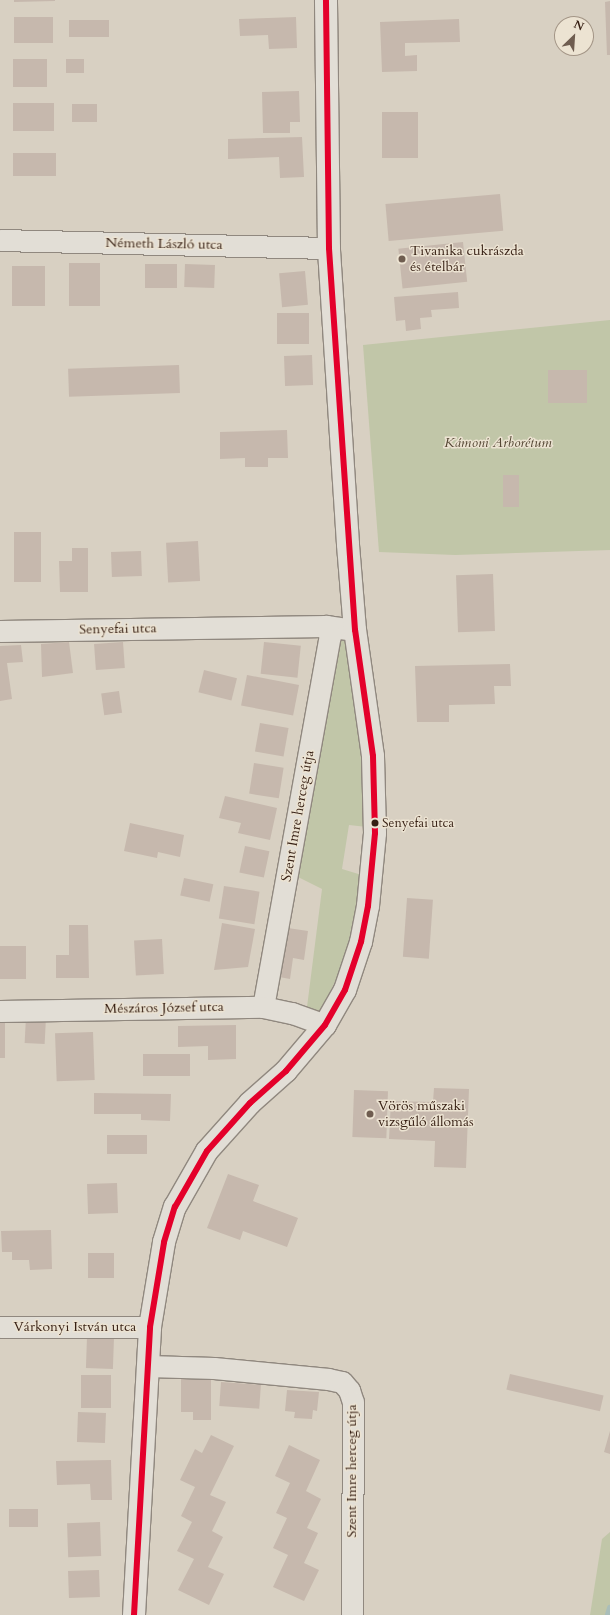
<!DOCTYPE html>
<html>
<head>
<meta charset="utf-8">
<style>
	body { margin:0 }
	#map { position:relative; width:610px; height:1615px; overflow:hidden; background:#d8d0c2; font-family:Cardo,serif }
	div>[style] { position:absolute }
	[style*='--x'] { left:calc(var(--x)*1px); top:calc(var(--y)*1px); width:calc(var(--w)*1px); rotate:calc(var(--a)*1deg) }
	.green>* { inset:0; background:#c1c6a8 }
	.stream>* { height:5.5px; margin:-2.75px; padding:0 2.75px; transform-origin:2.75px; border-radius:2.75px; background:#aabeba }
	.building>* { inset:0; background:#c6b8ad; transform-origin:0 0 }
	.roads { filter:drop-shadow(1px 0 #90887f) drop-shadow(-1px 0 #90887f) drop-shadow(0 1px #90887f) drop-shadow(0 -1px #90887f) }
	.minor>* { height:21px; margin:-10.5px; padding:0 10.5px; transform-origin:10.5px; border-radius:10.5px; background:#e2ded6 }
	.secondary>* { height:22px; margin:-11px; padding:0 11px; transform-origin:11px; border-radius:11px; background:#e2ded6 }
	.bus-1>* { height:6px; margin:-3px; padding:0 3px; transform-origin:3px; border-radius:3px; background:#e4002b }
	.dots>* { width:11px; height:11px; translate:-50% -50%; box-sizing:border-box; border:2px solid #ece3d2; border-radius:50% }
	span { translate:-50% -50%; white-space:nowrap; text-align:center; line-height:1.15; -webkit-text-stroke:3px #ece3d2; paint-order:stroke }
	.bus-label { font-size:13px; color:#361f13 }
	.left { translate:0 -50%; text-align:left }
	.street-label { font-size:14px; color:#361f13 }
	.poi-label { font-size:14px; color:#361f13 }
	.park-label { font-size:14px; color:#544633; font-style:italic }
	.north { position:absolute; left:554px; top:16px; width:40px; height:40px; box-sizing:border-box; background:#ece3d2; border:1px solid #a39586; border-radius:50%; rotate:25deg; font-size:11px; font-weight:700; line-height:16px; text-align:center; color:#361f13 }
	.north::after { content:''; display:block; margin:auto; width:14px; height:18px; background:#6f5d50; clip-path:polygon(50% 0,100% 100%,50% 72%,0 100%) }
</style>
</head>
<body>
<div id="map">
	<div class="green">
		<div style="clip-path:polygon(610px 320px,610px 550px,455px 555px,379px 552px,363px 345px)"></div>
		<div style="clip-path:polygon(350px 634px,367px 827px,349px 825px,342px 869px,365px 876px,351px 949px,319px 1014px,307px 1007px,322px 889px,292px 874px,330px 636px)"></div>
		<div style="clip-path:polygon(610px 1532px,610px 1615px,590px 1615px,602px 1539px)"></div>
	</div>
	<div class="stream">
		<div style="--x:608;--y:1615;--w:7;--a:-74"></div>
	</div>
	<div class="building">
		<div style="clip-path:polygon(14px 0,55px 0,55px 1px,14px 2px)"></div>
		<div style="clip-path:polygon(610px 1px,610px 55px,607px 55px,605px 2px)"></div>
		<div style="left:14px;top:17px;width:39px;height:26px"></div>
		<div style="clip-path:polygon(296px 17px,297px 48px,269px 49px,268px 35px,240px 36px,239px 19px)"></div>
		<div style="clip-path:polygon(459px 19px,460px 42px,405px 43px,405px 56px,417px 55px,417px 71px,382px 72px,380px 22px)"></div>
		<div style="left:69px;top:20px;width:40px;height:17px"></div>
		<div style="left:13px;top:59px;width:34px;height:28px"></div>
		<div style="left:84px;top:59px;width:14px;height:18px;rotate:90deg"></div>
		<div style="clip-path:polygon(299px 91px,300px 122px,290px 122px,290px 133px,263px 133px,262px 92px)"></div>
		<div style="left:13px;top:103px;width:41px;height:28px"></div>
		<div style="left:72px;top:104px;width:25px;height:18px"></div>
		<div style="left:418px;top:112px;width:46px;height:36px;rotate:90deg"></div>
		<div style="clip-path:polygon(302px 137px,304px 177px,280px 178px,279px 157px,228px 159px,228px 139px)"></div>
		<div style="left:13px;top:153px;width:43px;height:23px"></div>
		<div style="left:500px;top:194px;width:37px;height:115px;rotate:85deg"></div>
		<div style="left:463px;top:242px;width:40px;height:65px;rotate:84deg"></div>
		<div style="left:69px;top:263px;width:31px;height:43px"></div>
		<div style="left:145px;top:264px;width:32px;height:24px"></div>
		<div style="left:185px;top:264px;width:30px;height:23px;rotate:2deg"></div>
		<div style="left:45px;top:266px;width:40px;height:33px;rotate:90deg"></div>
		<div style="left:305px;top:271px;width:34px;height:26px;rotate:85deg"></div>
		<div style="clip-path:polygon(458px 292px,459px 308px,431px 310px,432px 317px,420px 318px,421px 329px,406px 331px,405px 320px,396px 321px,394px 297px)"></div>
		<div style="left:277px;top:313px;width:32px;height:31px"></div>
		<div style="left:312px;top:355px;width:30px;height:28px;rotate:88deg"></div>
		<div style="left:179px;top:365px;width:28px;height:111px;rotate:88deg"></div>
		<div style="left:548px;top:370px;width:39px;height:33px"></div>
		<div style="clip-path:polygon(287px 430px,288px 458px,268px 458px,268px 467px,245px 467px,245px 458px,220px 459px,220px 432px)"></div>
		<div style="left:503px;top:475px;width:16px;height:32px"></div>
		<div style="left:14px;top:532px;width:27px;height:50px"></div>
		<div style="left:198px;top:541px;width:40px;height:32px;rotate:87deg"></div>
		<div style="clip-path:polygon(72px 548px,88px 548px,88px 592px,60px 592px,59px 561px,72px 561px)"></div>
		<div style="left:141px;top:551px;width:25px;height:30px;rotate:88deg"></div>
		<div style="left:493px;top:574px;width:57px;height:37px;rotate:88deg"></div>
		<div style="clip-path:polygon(69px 642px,73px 673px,42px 677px,41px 644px)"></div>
		<div style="left:123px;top:642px;width:26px;height:29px;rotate:86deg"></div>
		<div style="left:264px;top:642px;width:37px;height:32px;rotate:6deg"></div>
		<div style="clip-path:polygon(21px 645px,23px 662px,7px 663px,12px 699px,0 701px,0 646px)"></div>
		<div style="clip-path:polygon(510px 664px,511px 686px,494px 686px,495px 704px,449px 705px,449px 722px,417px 722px,415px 666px)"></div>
		<div style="left:204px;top:670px;width:34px;height:23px;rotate:14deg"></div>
		<div style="left:247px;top:675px;width:53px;height:31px;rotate:11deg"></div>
		<div style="left:119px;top:691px;width:22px;height:18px;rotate:82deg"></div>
		<div style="left:260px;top:723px;width:29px;height:29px;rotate:10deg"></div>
		<div style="left:254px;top:763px;width:30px;height:31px;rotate:9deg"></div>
		<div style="clip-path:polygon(225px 796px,277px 808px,270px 840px,238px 833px,241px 823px,219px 818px)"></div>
		<div style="clip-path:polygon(130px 823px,184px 835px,180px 857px,158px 852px,157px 858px,124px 851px)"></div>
		<div style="left:245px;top:846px;width:25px;height:27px;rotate:12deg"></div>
		<div style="left:184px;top:878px;width:30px;height:18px;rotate:12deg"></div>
		<div style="left:224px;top:886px;width:36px;height:33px;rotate:9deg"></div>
		<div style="left:407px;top:898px;width:26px;height:59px;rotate:4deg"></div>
		<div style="clip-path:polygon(222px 923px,255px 929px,248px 967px,214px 970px)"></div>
		<div style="clip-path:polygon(69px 925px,88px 925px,89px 978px,56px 978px,56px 955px,69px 955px)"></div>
		<div style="clip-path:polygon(281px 927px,308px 931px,304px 960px,293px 958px,290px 979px,274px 976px)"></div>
		<div style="left:162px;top:939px;width:35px;height:28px;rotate:87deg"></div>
		<div style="left:0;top:946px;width:26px;height:33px"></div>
		<div style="left:0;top:1014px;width:5px;height:44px"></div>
		<div style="left:26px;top:1017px;width:20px;height:26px;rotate:3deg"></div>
		<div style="clip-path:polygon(236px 1025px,236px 1059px,208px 1060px,208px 1046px,178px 1047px,178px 1026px)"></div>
		<div style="left:93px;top:1032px;width:48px;height:38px;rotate:88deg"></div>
		<div style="left:143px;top:1054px;width:47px;height:22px"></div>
		<div style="clip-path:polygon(434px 1088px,469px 1089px,466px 1168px,434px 1167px,435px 1141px,389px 1139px,391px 1101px,433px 1102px)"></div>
		<div style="left:354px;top:1090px;width:34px;height:47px;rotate:2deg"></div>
		<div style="clip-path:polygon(94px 1093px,171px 1094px,170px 1121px,141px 1120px,141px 1114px,94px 1114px)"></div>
		<div style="left:107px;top:1135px;width:40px;height:19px"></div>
		<div style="clip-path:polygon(228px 1174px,259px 1185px,253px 1201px,298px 1218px,287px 1247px,243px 1231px,240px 1240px,207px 1228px)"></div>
		<div style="left:117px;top:1183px;width:30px;height:30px;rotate:88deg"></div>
		<div style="clip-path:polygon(51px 1230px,52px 1269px,30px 1270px,29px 1260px,12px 1260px,12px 1252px,2px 1252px,1px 1231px)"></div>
		<div style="left:88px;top:1253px;width:26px;height:25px"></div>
		<div style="left:87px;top:1337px;width:27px;height:31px;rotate:2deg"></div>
		<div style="left:510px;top:1374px;width:96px;height:16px;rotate:13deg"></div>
		<div style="left:81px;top:1375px;width:30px;height:33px"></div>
		<div style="clip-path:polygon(181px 1378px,211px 1378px,211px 1420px,193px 1420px,193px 1412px,181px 1412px)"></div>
		<div style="left:221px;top:1382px;width:40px;height:24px;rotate:4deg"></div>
		<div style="clip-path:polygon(287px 1390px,319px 1392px,317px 1411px,313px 1410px,312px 1419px,294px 1418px,295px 1412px,285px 1411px)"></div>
		<div style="left:78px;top:1412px;width:28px;height:30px;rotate:2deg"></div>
		<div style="clip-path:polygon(610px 1431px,610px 1454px,604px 1452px)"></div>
		<div style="clip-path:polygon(211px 1435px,234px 1446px,210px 1495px,226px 1502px,212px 1531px,223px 1537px,208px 1567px,224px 1574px,209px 1605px,178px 1590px,194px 1559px,177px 1551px,192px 1522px,181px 1516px,195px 1487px,180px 1480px,195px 1449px,202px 1453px)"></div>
		<div style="clip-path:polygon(289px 1445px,320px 1460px,306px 1491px,321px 1499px,307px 1528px,318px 1533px,304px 1563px,319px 1570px,304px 1601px,273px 1587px,288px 1555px,273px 1548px,287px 1518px,276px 1513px,290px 1483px,275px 1476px)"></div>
		<div style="clip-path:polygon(111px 1460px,112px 1500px,91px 1500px,90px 1484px,57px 1485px,56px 1461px)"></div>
		<div style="left:9px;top:1509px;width:29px;height:18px"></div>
		<div style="left:100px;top:1522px;width:34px;height:33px;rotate:88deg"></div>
		<div style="left:99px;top:1570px;width:27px;height:31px;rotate:88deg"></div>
	</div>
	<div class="roads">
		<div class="minor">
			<div style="--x:0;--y:240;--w:329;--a:1.4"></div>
			<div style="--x:0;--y:631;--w:326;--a:-0.9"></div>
			<div style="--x:326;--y:626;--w:29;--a:8"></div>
			<div style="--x:263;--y:1007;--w:377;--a:-79.8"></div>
			<div style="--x:330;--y:636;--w:11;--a:-112"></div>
			<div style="--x:0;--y:1011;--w:263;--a:-0.9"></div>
			<div style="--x:263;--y:1007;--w:30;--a:12"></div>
			<div style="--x:292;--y:1013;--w:35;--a:20"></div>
			<div style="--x:0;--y:1327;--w:150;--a:0"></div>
			<div style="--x:148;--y:1366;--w:66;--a:1.7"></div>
			<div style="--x:214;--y:1368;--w:115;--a:5.5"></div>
			<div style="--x:328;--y:1379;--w:14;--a:12"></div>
			<div style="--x:342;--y:1382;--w:11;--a:49"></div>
			<div style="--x:349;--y:1390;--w:13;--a:72"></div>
			<div style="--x:353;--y:1402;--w:213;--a:90.3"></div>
		</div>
		<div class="secondary">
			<div style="--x:134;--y:1615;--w:288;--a:-86.8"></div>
			<div style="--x:150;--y:1327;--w:86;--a:-80.6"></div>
			<div style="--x:164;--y:1242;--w:37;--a:-73"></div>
			<div style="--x:175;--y:1207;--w:64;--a:-60.3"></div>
			<div style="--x:207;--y:1151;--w:64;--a:-48.1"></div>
			<div style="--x:250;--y:1103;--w:48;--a:-41.6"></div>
			<div style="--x:286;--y:1071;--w:60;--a:-49.7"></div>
			<div style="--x:325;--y:1025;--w:40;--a:-60.3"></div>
			<div style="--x:345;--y:990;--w:51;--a:-71.6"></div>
			<div style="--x:361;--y:942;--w:37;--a:-79"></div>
			<div style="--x:368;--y:906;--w:73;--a:-84.5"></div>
			<div style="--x:375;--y:833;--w:77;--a:-91.5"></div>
			<div style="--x:373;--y:756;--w:127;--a:-98.1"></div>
			<div style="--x:355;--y:630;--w:86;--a:-94.7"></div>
			<div style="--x:348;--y:544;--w:297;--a:-93.7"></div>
			<div style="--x:329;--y:248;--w:248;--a:-90.7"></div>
		</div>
	</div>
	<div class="bus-1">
		<div style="--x:134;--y:1615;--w:288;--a:-86.8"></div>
		<div style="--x:150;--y:1327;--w:86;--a:-80.6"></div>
		<div style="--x:164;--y:1242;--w:37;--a:-73"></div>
		<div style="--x:175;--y:1207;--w:64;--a:-60.3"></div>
		<div style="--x:207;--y:1151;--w:64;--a:-48.1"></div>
		<div style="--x:250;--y:1103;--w:48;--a:-41.6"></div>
		<div style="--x:286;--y:1071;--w:60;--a:-49.7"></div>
		<div style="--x:325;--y:1025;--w:40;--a:-60.3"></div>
		<div style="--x:345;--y:990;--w:51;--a:-71.6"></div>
		<div style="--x:361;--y:942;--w:37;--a:-79"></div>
		<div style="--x:368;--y:906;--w:73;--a:-84.5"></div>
		<div style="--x:375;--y:833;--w:77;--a:-91.5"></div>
		<div style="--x:373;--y:756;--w:127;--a:-98.1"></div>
		<div style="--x:355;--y:630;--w:383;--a:-93.9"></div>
		<div style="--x:329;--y:248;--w:248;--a:-90.7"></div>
	</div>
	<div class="dots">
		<div style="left:402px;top:259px;background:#6f5d50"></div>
		<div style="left:375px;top:823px;background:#361f13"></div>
		<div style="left:370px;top:1114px;background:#6f5d50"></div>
	</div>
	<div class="bus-label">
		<span class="left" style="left:382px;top:823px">Senyefai utca</span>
	</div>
	<div class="street-label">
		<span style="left:164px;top:244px;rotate:1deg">Németh László utca</span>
		<span style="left:118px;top:629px;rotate:-1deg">Senyefai utca</span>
		<span style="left:298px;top:816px;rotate:-80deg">Szent Imre herceg útja</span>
		<span style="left:164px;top:1008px;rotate:-1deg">Mészáros József utca</span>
		<span style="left:75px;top:1327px">Várkonyi István utca</span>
		<span style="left:352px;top:1471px;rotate:-90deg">Szent Imre herceg útja</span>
	</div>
	<div class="poi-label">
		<span class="left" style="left:410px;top:259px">Tivanika cukrászda<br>és ételbár</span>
		<span class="left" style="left:378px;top:1114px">Vörös műszaki<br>vizsgűló állomás</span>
	</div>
	<div class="park-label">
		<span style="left:498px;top:443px">Kámoni Arborétum</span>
	</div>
	<div class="north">N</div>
</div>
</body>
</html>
